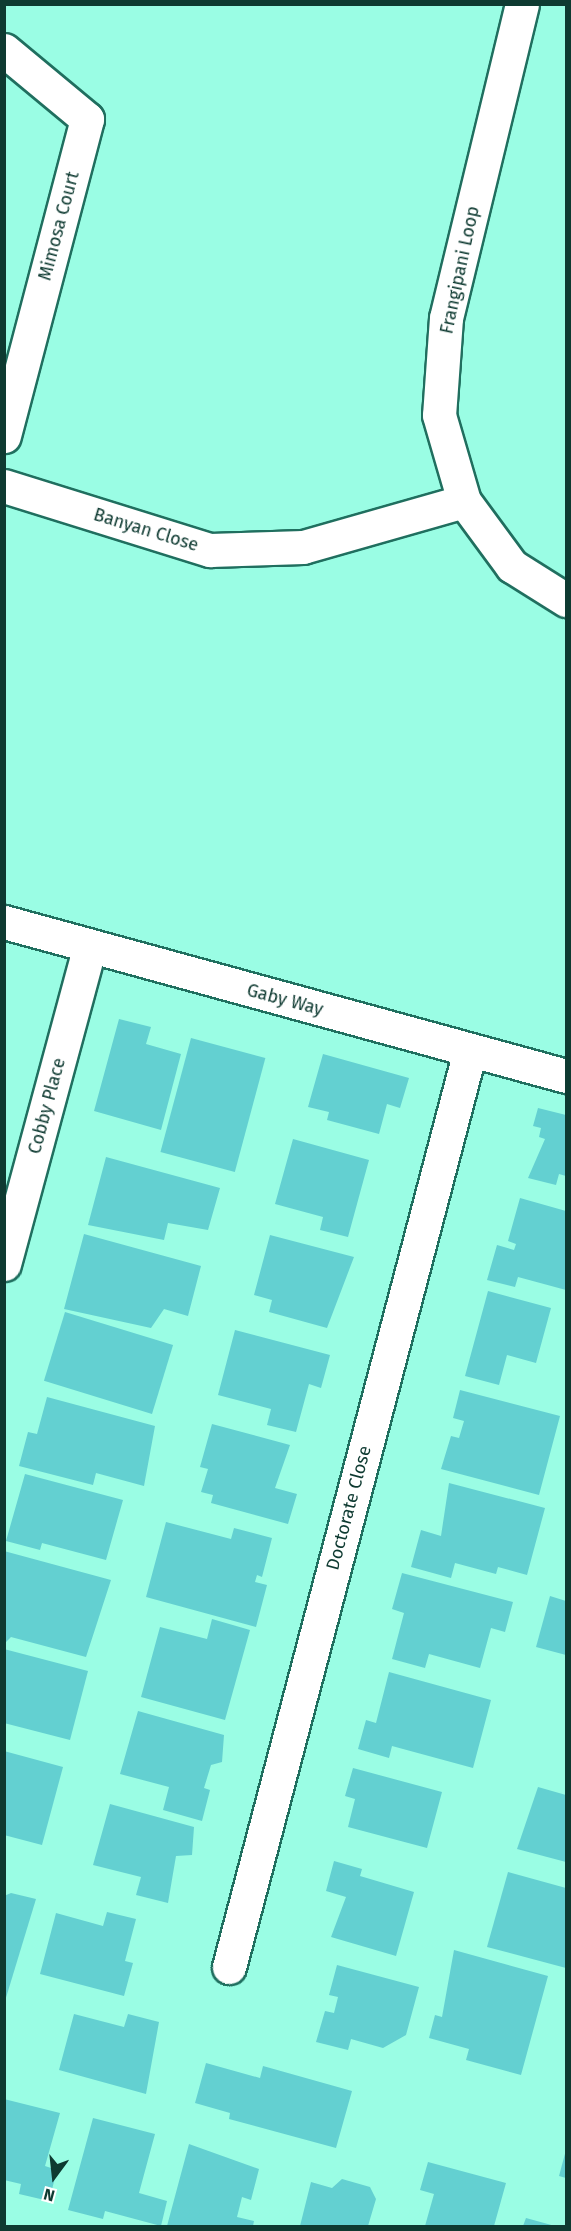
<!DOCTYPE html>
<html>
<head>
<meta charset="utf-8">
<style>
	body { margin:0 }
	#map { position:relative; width:571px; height:2231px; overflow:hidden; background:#9afde4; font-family:"Fira Sans",sans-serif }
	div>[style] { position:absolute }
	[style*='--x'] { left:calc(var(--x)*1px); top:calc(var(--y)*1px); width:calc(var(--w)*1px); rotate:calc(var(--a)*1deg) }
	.building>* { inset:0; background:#63d0d1; transform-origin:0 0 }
	.roads { filter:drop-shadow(2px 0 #206f5f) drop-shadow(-2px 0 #206f5f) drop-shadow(0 2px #206f5f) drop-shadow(0 -2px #206f5f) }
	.minor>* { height:33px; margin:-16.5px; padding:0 16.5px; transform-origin:16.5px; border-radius:16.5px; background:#fff }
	span { translate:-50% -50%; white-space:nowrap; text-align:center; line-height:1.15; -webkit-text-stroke:5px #fff; paint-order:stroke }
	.street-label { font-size:18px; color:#0e3a31 }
	.frame { position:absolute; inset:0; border:6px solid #0e3a31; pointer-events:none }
	.north { position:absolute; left:24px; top:2147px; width:60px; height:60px; -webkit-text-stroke:4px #fff; paint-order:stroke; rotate:195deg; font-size:16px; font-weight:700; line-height:24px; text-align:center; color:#0e3a31 }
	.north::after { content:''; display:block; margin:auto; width:21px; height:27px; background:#0e3a31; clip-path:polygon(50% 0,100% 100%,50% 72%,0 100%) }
</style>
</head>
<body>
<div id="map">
	<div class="building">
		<div style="clip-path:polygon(119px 1019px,151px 1027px,146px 1044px,181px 1054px,161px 1130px,94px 1111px)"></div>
		<div style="left:191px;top:1038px;width:77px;height:118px;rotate:15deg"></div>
		<div style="clip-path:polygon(323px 1054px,409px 1078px,400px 1108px,387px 1104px,379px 1134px,327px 1120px,329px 1112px,308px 1107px)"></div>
		<div style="clip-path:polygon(538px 1108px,566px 1115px,566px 1176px,559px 1174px,556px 1185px,528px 1178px,545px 1139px,539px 1137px,541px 1128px,533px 1126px)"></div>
		<div style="clip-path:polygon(293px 1139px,369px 1160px,348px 1237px,320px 1230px,323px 1217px,275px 1204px)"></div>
		<div style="clip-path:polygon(106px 1157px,220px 1188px,208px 1230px,168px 1223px,164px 1240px,88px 1225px)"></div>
		<div style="clip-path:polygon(520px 1198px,566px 1211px,566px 1290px,518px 1277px,515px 1287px,487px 1280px,497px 1245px,514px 1250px,516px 1244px,508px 1241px)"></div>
		<div style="clip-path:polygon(84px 1234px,201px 1266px,188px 1316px,164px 1309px,151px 1328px,64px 1309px)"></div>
		<div style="clip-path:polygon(270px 1235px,354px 1257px,327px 1328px,269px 1312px,272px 1300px,254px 1295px)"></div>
		<div style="clip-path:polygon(488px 1291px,551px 1308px,536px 1363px,507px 1355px,499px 1385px,465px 1376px)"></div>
		<div style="left:65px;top:1312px;width:113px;height:72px;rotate:17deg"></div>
		<div style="clip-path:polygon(235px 1330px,330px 1355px,321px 1388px,309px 1384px,296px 1432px,267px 1425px,271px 1409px,218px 1395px)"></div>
		<div style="clip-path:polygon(460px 1390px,560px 1416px,539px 1495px,441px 1469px,451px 1436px,459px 1438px,464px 1421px,453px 1418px)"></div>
		<div style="clip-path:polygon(47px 1397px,155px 1426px,144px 1486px,96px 1473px,93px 1485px,19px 1466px,28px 1432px,37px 1434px)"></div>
		<div style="clip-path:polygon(212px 1424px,290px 1445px,275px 1488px,297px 1494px,288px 1524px,211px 1503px,213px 1495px,201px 1492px,208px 1469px,200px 1467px)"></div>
		<div style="clip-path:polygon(25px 1474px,123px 1500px,106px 1560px,42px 1543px,40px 1550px,6px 1541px)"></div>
		<div style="clip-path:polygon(449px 1483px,545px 1508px,527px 1575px,498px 1567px,496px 1574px,455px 1563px,451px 1578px,411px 1567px,421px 1530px,441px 1536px)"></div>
		<div style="clip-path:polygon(166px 1522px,231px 1539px,234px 1528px,272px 1538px,262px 1577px,257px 1575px,255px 1582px,267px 1585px,256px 1627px,146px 1597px)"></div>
		<div style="clip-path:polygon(4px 1551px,111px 1580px,86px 1657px,11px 1637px,4px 1644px)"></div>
		<div style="clip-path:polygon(402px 1573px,513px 1602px,505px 1632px,491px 1628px,480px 1668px,429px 1654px,425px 1668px,392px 1659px,404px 1613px,392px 1609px)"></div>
		<div style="clip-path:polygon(550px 1596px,566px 1601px,566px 1655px,536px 1647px)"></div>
		<div style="clip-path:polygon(212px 1619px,250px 1630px,225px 1720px,141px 1697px,160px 1627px,207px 1639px)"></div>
		<div style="clip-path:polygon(4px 1649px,88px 1671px,70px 1740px,4px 1723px)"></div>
		<div style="clip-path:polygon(389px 1672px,491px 1700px,473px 1768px,392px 1746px,389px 1758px,358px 1749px,366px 1720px,376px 1723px)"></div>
		<div style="clip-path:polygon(138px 1711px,224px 1735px,222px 1762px,211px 1765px,204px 1788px,210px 1790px,202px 1821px,163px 1810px,169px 1787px,120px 1774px)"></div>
		<div style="clip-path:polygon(4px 1751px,63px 1767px,42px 1845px,4px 1835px)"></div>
		<div style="clip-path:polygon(353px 1768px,442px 1792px,427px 1848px,348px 1827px,355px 1799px,345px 1796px)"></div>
		<div style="clip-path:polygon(538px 1787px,566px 1795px,566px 1862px,517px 1849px)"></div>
		<div style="clip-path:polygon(110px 1804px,194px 1827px,192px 1855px,176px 1856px,168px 1903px,136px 1895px,141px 1877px,93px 1865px)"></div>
		<div style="clip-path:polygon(334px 1861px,362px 1869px,360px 1876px,414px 1892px,396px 1956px,331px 1937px,346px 1897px,326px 1891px)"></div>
		<div style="clip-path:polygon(508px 1872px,566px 1888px,566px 1968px,487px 1947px)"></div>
		<div style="clip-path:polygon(11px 1893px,36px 1899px,5px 2001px,4px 1896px)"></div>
		<div style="clip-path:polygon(107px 1912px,136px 1919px,125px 1961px,133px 1963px,124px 1996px,40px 1974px,56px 1913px,103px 1926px)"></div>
		<div style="clip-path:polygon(454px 1950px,548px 1976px,521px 2075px,466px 2060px,469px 2049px,429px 2038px,435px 2015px,442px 2017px)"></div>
		<div style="clip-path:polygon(337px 1965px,419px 1987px,406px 2035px,383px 2048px,351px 2039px,348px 2050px,316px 2042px,325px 2011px,334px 2013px,338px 1997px,329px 1995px)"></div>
		<div style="clip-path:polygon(74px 2014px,124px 2027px,128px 2014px,159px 2022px,146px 2094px,59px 2070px)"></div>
		<div style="clip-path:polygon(206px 2063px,260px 2078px,263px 2066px,352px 2091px,336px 2148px,229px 2119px,230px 2113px,195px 2103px)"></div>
		<div style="clip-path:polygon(4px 2099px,60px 2113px,45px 2166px,57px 2170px,49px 2201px,19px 2194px,21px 2184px,4px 2180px)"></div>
		<div style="clip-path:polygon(93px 2118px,155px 2134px,139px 2193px,167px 2201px,161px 2226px,105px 2211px,103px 2219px,68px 2210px)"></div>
		<div style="clip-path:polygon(189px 2144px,259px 2169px,251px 2200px,242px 2197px,237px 2217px,254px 2221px,253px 2226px,167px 2226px)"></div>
		<div style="clip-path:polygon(566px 2150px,566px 2178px,559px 2176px)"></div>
		<div style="clip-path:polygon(428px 2162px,506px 2183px,494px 2226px,425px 2226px,434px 2194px,420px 2190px)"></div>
		<div style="clip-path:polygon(342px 2179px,370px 2187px,376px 2199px,368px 2226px,300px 2226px,311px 2182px,332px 2188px)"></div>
		<div style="clip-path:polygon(526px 2218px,555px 2226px,523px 2226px)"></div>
	</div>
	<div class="roads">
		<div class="minor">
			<div style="--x:522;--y:4;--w:323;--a:103.6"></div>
			<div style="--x:446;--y:318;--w:97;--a:94.1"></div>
			<div style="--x:439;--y:415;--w:90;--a:73.8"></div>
			<div style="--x:464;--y:501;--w:81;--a:53.6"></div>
			<div style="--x:512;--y:566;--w:64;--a:32.2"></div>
			<div style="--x:4;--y:50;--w:108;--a:39.7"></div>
			<div style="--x:87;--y:119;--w:328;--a:104.7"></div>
			<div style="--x:4;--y:486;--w:216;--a:17.3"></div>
			<div style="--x:210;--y:550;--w:93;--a:-1.8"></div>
			<div style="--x:303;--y:547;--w:167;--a:-15.9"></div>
			<div style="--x:4;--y:922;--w:583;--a:15.32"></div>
			<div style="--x:4;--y:1264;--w:327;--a:-74.9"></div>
			<div style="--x:229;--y:1967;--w:948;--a:-75.27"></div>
		</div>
	</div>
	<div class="street-label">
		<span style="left:59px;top:226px;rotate:-75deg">Mimosa Court</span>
		<span style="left:460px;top:270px;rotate:-78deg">Frangipani Loop</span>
		<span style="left:146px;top:530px;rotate:17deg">Banyan Close</span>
		<span style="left:285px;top:1000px;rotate:15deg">Gaby Way</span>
		<span style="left:47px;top:1106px;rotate:-75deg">Cobby Place</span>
		<span style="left:349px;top:1508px;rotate:-75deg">Doctorate Close</span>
	</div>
	<div class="frame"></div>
	<div class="north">N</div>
</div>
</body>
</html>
